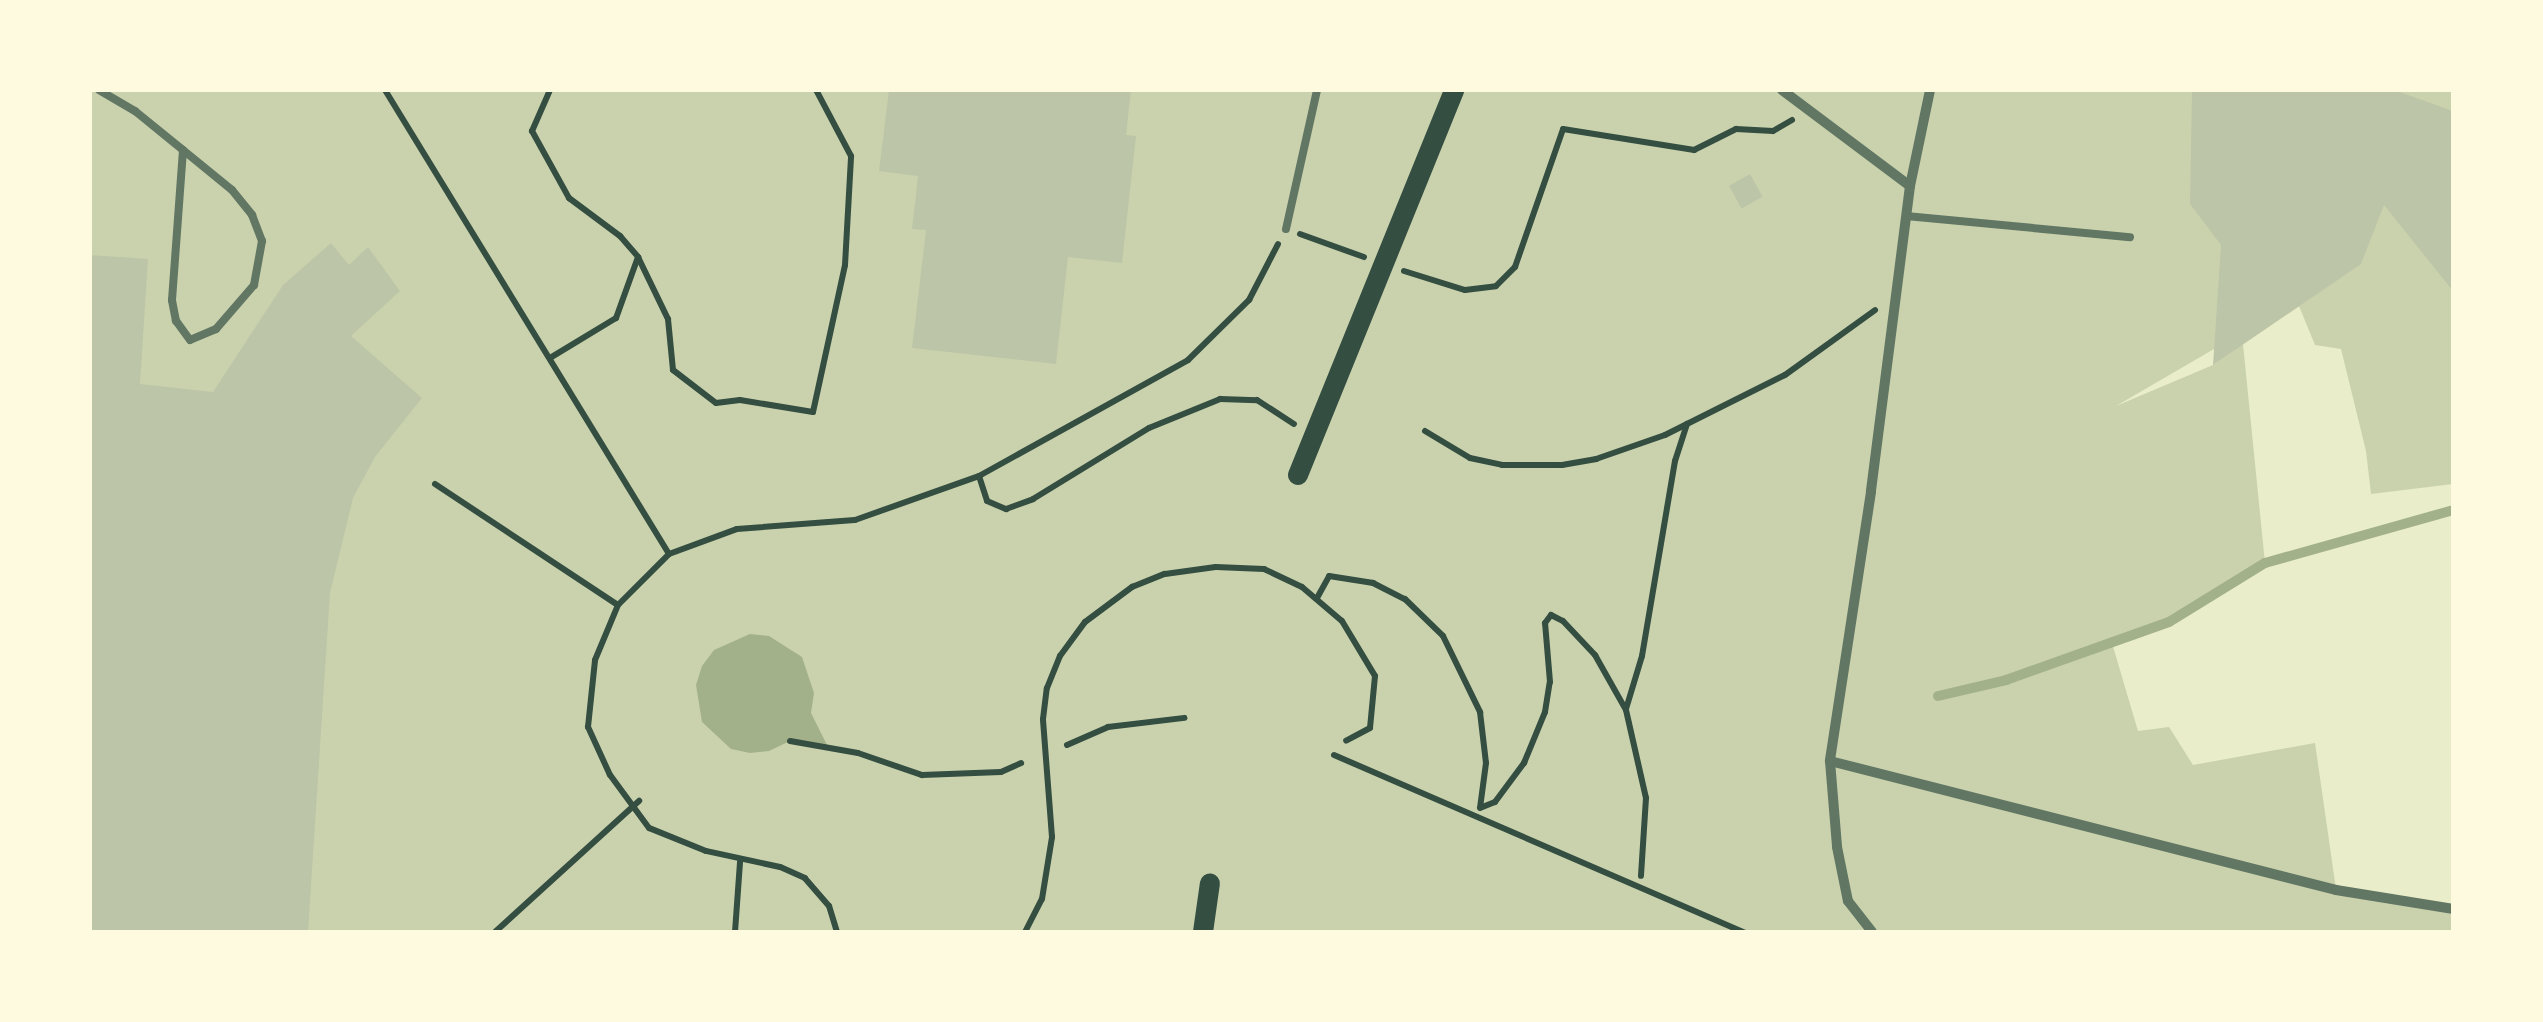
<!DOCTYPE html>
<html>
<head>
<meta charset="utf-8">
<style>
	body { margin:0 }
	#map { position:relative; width:2543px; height:1022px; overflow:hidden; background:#e9edc9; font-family:Commissioner,sans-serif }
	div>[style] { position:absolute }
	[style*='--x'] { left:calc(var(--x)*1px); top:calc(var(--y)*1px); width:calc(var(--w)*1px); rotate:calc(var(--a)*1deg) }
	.green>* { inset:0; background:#cad2ad }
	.water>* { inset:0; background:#a3b18a }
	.stream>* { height:10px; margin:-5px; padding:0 5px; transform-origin:5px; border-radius:5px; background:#a3b18a }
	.building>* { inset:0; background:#bcc5a7; transform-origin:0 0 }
	.path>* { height:6px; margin:-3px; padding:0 3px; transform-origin:3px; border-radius:3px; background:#344e41 }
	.service>* { height:8px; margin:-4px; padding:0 4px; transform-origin:4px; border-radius:4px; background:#617663 }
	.minor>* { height:10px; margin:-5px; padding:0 5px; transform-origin:5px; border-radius:5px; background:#617663 }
	.secondary>* { height:20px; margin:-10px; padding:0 10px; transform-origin:10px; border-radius:10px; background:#344e41 }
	span { translate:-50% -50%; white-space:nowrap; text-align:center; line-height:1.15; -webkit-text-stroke:9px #fefae0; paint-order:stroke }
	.frame { position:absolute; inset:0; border:92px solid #fefae0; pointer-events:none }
</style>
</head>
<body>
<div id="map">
	<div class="green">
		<div style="clip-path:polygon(90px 90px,2453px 90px,2453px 484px,2371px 494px,2366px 451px,2341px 349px,2315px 345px,2299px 306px,2343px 274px,2116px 406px,2213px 365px,2243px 344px,2265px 563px,2169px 622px,2112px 643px,2138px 731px,2169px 727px,2193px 765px,2315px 743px,2336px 889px,2453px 909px,2453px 932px,90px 932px)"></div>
	</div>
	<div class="water">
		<div style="clip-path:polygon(750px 634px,769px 636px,802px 657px,814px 693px,811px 713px,828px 747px,790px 741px,769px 751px,750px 753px,731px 749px,702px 722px,696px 685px,702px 666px,714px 650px)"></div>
	</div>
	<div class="stream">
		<div style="--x:1938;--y:696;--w:70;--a:-13.2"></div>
		<div style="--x:2006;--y:680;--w:173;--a:-19.6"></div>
		<div style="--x:2169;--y:622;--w:113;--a:-31.6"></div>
		<div style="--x:2265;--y:563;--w:195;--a:-15.7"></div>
	</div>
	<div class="building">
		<div style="clip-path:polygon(889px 90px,1131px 90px,1126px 135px,1136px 136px,1122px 263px,1068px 257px,1056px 364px,912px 348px,926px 230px,912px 229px,918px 176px,879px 171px)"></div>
		<div style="clip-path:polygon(2192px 90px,2394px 90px,2453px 111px,2453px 291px,2384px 205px,2361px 264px,2213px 365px,2221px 245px,2190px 204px)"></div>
		<div style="left:1750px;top:174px;width:26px;height:24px;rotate:61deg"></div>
		<div style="clip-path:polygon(331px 243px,349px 265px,368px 247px,400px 291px,351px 336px,422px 398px,375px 457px,353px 498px,330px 593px,308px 932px,90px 932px,90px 255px,148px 259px,140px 384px,213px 392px,283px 285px)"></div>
	</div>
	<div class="path">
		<div style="--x:385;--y:90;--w:544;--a:58.53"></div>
		<div style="--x:550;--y:90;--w:45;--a:113.7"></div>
		<div style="--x:532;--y:131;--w:77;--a:61.1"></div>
		<div style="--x:569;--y:198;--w:64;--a:36.7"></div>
		<div style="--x:620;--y:236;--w:28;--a:49"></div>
		<div style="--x:638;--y:257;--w:65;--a:109.8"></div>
		<div style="--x:616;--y:318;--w:77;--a:148.8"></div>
		<div style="--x:1300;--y:234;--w:68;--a:19.8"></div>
		<div style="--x:638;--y:257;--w:69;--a:64.2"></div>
		<div style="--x:668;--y:319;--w:51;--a:84.4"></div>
		<div style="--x:673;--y:370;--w:54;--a:37.5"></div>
		<div style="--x:716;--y:403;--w:24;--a:-7"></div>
		<div style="--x:740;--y:400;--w:74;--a:9.3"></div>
		<div style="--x:813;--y:412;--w:150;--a:-77.7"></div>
		<div style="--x:845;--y:265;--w:109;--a:-86.8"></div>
		<div style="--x:851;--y:156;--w:75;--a:-117.9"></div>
		<div style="--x:1404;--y:271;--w:64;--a:17.3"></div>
		<div style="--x:1465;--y:290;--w:31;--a:-7"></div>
		<div style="--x:1496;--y:286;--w:27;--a:-45"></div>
		<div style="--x:1515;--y:267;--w:146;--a:-70.8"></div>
		<div style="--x:1563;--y:129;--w:133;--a:9.1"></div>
		<div style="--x:1694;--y:150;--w:47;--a:-26.6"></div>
		<div style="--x:1736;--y:129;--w:37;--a:3"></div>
		<div style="--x:1773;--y:131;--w:22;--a:-30"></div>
		<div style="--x:1425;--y:431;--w:52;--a:31"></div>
		<div style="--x:1470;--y:458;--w:33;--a:12"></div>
		<div style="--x:1502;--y:465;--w:60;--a:0"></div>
		<div style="--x:1562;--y:465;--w:35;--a:-10"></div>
		<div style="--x:1596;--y:459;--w:73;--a:-19.2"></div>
		<div style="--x:1665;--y:435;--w:134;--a:-26.6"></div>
		<div style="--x:1785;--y:375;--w:111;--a:-35.8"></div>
		<div style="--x:979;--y:476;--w:26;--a:72"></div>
		<div style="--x:987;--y:501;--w:21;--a:23"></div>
		<div style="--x:1006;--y:509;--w:29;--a:-20"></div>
		<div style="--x:1033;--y:499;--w:136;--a:-31.5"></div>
		<div style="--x:1149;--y:428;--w:77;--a:-22.2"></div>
		<div style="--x:1220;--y:399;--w:37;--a:2"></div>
		<div style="--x:1257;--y:400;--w:44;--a:33"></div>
		<div style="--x:435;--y:484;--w:219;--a:33.5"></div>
		<div style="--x:1317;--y:598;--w:25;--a:-61"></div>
		<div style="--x:1329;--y:576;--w:45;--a:9"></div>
		<div style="--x:1373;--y:583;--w:36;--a:27"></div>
		<div style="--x:1405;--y:599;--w:53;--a:44.2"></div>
		<div style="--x:1443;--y:636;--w:85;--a:64"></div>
		<div style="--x:1480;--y:712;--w:51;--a:83.3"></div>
		<div style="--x:1486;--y:763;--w:45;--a:97.6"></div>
		<div style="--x:1480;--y:808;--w:16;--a:-22"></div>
		<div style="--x:1495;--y:802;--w:49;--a:-53.4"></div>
		<div style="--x:1524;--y:763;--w:55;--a:-67.6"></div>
		<div style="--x:1545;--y:712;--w:30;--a:-81"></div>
		<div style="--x:1550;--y:682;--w:59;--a:-94.8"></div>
		<div style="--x:1545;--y:623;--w:10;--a:-53"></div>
		<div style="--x:1551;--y:615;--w:13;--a:27"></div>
		<div style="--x:1563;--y:621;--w:47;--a:46.7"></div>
		<div style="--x:1595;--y:655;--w:63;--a:60.6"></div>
		<div style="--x:1626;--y:710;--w:90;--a:77.2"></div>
		<div style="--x:1646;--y:798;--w:78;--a:93.7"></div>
		<div style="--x:1626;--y:709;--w:55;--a:-73.2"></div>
		<div style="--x:1642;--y:656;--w:198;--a:-80.4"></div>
		<div style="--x:1675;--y:461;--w:39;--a:-72"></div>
		<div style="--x:790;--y:741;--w:69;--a:10"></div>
		<div style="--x:858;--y:753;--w:68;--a:19"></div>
		<div style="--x:922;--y:775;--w:79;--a:-2.2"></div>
		<div style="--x:1001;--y:772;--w:22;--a:-24"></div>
		<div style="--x:1067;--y:745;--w:45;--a:-23.7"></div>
		<div style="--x:1108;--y:727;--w:77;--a:-6.8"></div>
		<div style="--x:1334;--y:755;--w:447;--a:23.4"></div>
		<div style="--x:495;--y:932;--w:195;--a:-42.3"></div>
		<div style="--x:735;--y:932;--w:70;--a:-85.9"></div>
		<div style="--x:837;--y:932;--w:27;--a:-107"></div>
		<div style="--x:829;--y:906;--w:37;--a:-131"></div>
		<div style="--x:805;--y:878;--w:27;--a:-156"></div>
		<div style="--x:780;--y:867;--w:76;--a:-167.8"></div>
		<div style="--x:706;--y:851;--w:61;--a:-158"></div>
		<div style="--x:649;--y:828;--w:66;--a:-126.3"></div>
		<div style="--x:610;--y:775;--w:53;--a:-114.6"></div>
		<div style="--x:588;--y:727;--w:67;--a:-84"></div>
		<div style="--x:595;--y:660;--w:60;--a:-67.3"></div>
		<div style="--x:618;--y:605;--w:72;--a:-45"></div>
		<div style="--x:669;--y:554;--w:72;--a:-20.2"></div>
		<div style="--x:737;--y:529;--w:118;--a:-4.4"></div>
		<div style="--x:855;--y:520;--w:132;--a:-19.5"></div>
		<div style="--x:979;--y:476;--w:239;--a:-29"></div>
		<div style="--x:1188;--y:360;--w:86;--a:-44.5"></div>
		<div style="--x:1249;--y:300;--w:63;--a:-62.6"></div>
		<div style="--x:1025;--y:932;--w:37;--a:-63"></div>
		<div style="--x:1042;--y:899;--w:63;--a:-80.8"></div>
		<div style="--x:1052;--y:837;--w:118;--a:-94.4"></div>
		<div style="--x:1043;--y:719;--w:31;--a:-83"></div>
		<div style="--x:1047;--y:688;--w:35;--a:-68"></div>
		<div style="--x:1060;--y:656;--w:42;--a:-53.7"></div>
		<div style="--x:1085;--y:622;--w:59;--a:-36.7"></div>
		<div style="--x:1132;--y:587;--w:35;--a:-22"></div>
		<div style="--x:1165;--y:574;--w:51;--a:-7.8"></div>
		<div style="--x:1216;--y:567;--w:48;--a:2.4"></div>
		<div style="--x:1264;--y:569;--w:42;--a:25.3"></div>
		<div style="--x:1302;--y:587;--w:52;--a:40.4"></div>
		<div style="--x:1342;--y:621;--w:64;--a:59"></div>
		<div style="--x:1375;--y:676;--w:52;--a:95.5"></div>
		<div style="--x:1370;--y:728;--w:27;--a:152"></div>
	</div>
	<div class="service">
		<div style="--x:99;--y:90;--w:42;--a:30.3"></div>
		<div style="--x:135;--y:111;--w:62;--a:39.1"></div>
		<div style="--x:183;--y:150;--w:63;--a:39.2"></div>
		<div style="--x:232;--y:190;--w:32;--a:51"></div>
		<div style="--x:252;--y:215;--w:28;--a:69"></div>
		<div style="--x:262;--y:241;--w:45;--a:100.3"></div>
		<div style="--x:254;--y:285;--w:58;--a:130.8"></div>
		<div style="--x:216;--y:329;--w:28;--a:157"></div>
		<div style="--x:190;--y:340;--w:24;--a:-126"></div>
		<div style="--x:176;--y:321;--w:21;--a:-101"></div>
		<div style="--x:172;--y:300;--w:150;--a:-85.8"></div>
		<div style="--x:1906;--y:216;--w:225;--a:5.4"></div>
		<div style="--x:1286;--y:229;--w:142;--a:-77.4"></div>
	</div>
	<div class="minor">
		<div style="--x:1782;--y:90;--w:160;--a:36.9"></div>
		<div style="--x:1910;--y:186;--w:308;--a:97.3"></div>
		<div style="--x:1871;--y:492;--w:272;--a:98.7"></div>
		<div style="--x:1830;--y:761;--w:86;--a:85.3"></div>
		<div style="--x:1837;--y:847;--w:55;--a:78.5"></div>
		<div style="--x:1848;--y:901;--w:39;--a:52"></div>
		<div style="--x:1910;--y:186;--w:98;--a:-78.2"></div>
		<div style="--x:1830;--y:761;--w:522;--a:14.3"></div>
		<div style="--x:2336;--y:890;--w:119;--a:9.2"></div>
	</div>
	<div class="secondary">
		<div style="--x:1298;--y:475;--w:415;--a:-67.9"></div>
		<div style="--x:1203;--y:932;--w:49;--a:-81.9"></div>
	</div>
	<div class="frame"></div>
</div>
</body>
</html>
